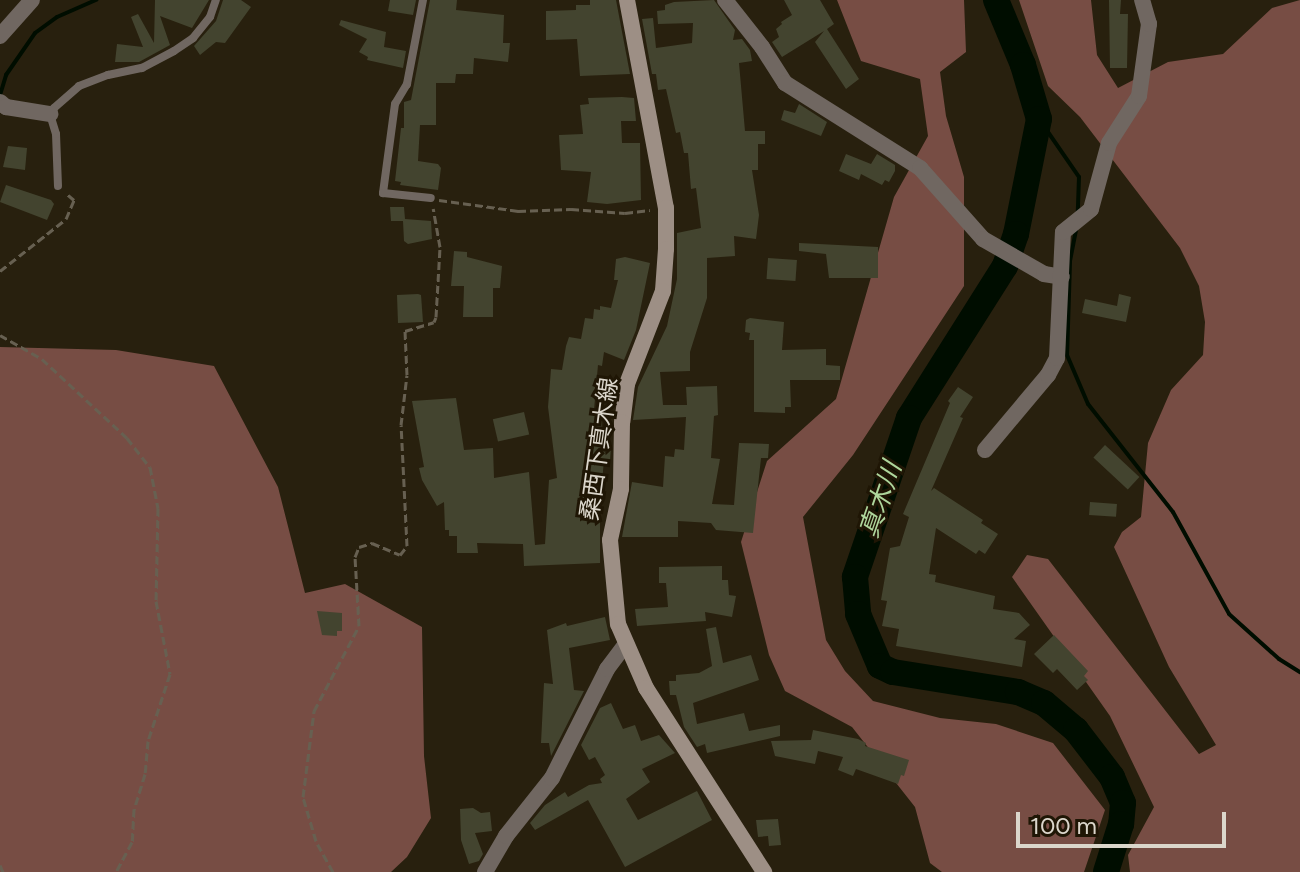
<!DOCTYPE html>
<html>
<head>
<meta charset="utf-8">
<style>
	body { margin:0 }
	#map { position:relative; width:1300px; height:872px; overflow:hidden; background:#28200e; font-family:Figtree,"Noto Sans JP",sans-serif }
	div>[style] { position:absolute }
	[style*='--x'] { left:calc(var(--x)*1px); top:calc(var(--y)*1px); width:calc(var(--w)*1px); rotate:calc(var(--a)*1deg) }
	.forest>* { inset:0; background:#774d44 }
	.stream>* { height:4px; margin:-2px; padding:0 2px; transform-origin:2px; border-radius:2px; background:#000d00 }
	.river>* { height:26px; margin:-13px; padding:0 13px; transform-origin:13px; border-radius:13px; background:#000d00 }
	.building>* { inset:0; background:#43442f; transform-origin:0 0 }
	.path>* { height:3px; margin-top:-1.5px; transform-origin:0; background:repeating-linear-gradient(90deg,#676051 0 8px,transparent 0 12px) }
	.service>* { height:8px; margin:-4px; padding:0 4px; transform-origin:4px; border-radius:4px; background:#706761 }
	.minor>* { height:16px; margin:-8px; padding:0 8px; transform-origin:8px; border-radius:8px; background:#706761 }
	.secondary>* { height:16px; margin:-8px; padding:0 8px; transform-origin:8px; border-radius:8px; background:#9d8f85 }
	span { translate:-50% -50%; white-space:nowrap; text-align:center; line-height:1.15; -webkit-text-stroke:6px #1f1605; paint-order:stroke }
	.street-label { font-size:24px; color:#dbd6cb }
	.water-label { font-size:26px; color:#aed69c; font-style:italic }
	.scale { position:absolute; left:1016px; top:812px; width:210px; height:36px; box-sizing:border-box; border:4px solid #dbd6cb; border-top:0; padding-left:10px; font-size:24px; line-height:28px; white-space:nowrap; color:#dbd6cb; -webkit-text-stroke:6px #1f1605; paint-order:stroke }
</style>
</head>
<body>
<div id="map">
	<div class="forest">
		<div style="clip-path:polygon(837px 0,964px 0,966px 52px,940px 72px,946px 116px,964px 177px,964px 286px,853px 455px,803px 517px,826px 640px,845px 671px,873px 701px,940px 718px,996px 724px,1053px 743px,1105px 810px,1084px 872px,942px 872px,930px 863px,915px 807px,852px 727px,785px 691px,769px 655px,741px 542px,767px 461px,836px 399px,894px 197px,928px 136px,920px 79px,861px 61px)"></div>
		<div style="clip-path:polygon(1019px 0,1091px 0,1097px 55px,1118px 88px,1168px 62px,1223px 54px,1272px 8px,1300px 0,1300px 872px,1130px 872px,1128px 855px,1154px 807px,1110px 716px,1012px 577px,1027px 555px,1048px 559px,1199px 754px,1216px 745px,1169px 667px,1114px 547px,1122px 532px,1141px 517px,1148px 443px,1171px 390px,1203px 355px,1205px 322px,1199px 286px,1180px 248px,1080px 117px,1048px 86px)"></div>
		<div style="clip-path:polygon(0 347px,116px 350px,214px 366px,278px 487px,305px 593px,345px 584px,422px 627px,424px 756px,431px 818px,407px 857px,391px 872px,0 872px)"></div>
	</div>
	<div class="stream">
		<div style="--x:0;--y:95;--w:21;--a:-73"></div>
		<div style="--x:6;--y:75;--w:51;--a:-55.4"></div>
		<div style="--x:35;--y:33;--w:27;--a:-36"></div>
		<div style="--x:57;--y:17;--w:43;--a:-23.6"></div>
		<div style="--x:1039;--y:119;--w:70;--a:55.4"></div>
		<div style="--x:1079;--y:177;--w:36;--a:92"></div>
		<div style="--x:1076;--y:230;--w:33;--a:101"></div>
		<div style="--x:1070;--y:262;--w:93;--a:91.8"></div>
		<div style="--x:1067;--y:355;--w:53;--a:66.8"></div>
		<div style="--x:1088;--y:404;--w:137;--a:51.8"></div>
		<div style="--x:1173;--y:512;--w:116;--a:61.2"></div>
		<div style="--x:1229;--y:614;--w:67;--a:42"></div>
		<div style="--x:1279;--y:659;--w:25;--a:32"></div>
	</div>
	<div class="river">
		<div style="--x:996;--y:0;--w:70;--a:67.4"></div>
		<div style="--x:1023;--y:65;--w:56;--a:73.5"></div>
		<div style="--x:1039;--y:119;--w:117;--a:101.3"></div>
		<div style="--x:1016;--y:234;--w:34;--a:109"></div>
		<div style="--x:1005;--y:266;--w:180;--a:122.3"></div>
		<div style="--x:909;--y:418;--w:168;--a:108.8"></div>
		<div style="--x:855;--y:577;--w:37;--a:85"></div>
		<div style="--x:858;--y:614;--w:56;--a:67.1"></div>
		<div style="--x:880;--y:666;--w:14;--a:25"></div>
		<div style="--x:893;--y:672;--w:127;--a:9.1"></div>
		<div style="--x:1018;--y:692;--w:28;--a:23"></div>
		<div style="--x:1044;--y:703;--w:42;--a:40.2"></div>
		<div style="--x:1076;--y:730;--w:59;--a:52.5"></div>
		<div style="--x:1112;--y:777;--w:28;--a:67"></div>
		<div style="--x:1123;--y:803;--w:21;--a:95"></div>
		<div style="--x:1121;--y:824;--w:50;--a:107.4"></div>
	</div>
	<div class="building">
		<div style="clip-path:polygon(155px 0,209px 0,192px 28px,160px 16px,170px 45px,139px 62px,115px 62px,117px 44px,143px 47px,131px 17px,138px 14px,154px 43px)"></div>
		<div style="clip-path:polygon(223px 0,241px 0,251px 7px,225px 43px,216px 42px,200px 55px,194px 46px,216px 21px)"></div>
		<div style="clip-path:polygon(390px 0,416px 0,413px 15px,388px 11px)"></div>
		<div style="clip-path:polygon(430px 0,457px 0,456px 10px,504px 15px,503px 43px,510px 43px,508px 62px,474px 58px,473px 74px,456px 74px,455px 83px,436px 83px,436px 125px,420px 125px,418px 161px,438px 164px,441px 168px,438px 190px,400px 185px,401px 182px,395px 181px,401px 128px,404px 128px,404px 102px,411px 100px)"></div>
		<div style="clip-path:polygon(590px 0,616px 0,630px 74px,580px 76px,577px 39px,546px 40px,546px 11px,576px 10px,576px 5px,590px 5px)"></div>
		<div style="clip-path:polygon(714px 0,735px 30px,733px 40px,742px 39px,750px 50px,752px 61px,739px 63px,745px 131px,765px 131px,765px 144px,758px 144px,758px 170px,752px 170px,759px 215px,756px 239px,734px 236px,735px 256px,707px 258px,707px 298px,690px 352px,690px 371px,660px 372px,663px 405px,687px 405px,686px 387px,717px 386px,718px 415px,714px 416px,711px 458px,720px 459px,712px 504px,734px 505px,739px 443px,769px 444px,768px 458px,761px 458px,753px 533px,716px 530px,711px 523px,678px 521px,678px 537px,622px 537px,632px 482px,663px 487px,665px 456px,674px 457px,675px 449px,684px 450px,686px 417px,633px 420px,638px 387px,667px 326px,677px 279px,677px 233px,701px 228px,696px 188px,691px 189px,688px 153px,684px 153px,680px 132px,676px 133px,666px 89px,658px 90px,656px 74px,652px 74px,642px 19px,653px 18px,656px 48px,692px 43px,693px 23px,658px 24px,657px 11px,665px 10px,665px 5px,674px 2px)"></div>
		<div style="clip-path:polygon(784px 0,820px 0,834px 24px,827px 29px,859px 79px,846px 89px,815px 42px,824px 31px,782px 57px,772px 42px,779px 37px,776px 29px,782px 24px,781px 22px,792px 15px)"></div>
		<div style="clip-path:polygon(1109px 0,1121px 0,1120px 14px,1128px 14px,1127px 68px,1110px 68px)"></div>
		<div style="clip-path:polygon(341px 20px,386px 32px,384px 47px,406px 51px,403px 68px,367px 60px,368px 57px,359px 52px,367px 39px,339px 25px)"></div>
		<div style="clip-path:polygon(622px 97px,634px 98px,636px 121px,621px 121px,622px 143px,640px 143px,641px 200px,607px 204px,587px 202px,591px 172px,561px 170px,559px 135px,583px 134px,580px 105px,589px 104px,588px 98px)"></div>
		<div style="clip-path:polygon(799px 104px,827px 122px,821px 136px,781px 120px,784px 110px,795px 113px)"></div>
		<div style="clip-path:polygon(8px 146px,27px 148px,25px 170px,3px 167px)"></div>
		<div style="clip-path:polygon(846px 154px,871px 164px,877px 154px,895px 165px,895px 171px,889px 182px,885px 180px,882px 185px,861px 174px,859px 180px,839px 171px)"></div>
		<div style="clip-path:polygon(6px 185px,51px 200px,54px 204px,47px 220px,0 202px)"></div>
		<div style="clip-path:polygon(390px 207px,404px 207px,405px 219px,431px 221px,432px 239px,408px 244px,404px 241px,403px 221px,391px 221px)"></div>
		<div style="clip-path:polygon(799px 243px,878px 247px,878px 278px,829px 278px,826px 254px,799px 251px)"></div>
		<div style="clip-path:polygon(454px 251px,467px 252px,467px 257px,502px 266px,500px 288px,493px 288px,493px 317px,463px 317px,464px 286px,451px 286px)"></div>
		<div style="clip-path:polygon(625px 257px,650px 263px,636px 330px,624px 360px,604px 352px,602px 366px,598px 365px,594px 410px,602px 409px,601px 445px,611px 446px,610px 461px,604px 460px,600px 504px,600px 563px,524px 566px,523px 544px,477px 543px,478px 553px,457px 553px,457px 536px,449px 536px,449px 530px,445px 530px,444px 502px,437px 506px,422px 480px,419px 468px,424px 467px,412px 401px,456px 398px,464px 450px,493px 448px,494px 478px,529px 472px,535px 545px,545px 544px,549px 480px,557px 478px,548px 407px,551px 369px,562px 370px,566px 346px,569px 337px,581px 339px,585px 318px,593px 319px,594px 309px,600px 310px,600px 306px,611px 308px,618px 280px,614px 280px,616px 259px)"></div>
		<div style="left:768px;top:258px;width:29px;height:21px;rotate:4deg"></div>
		<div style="clip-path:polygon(418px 294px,421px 295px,423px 322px,398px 323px,397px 295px)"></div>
		<div style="clip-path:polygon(1119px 294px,1131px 297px,1126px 322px,1082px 313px,1085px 299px,1117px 306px)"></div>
		<div style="clip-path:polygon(750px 318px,784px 322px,782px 350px,826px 349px,826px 365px,840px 366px,840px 380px,790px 380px,791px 407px,785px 407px,785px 413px,754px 412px,754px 340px,749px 340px,750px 333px,745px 332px,746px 320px)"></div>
		<div style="clip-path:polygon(958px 387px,973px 397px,960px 417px,963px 418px,931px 491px,934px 488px,983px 520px,981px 523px,998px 534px,985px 554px,979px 550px,976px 554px,936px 528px,929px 574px,936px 575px,935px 582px,995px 596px,993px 609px,1019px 613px,1030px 625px,1014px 639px,1026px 641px,1022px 667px,896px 646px,899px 629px,882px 626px,887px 601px,881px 600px,890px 548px,900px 546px,909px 517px,903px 514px,950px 403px,948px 401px)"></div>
		<div style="left:524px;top:412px;width:23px;height:32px;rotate:77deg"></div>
		<div style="left:1105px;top:445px;width:47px;height:17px;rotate:43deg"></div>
		<div style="left:1090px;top:502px;width:27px;height:13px;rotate:4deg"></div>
		<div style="clip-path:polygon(722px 566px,722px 580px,728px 580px,729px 595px,736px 596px,732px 617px,705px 612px,706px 621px,637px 626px,635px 609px,668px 607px,666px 583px,659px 583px,659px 567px)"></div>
		<div style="clip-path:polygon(317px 611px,342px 613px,342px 631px,337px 631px,337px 636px,322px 635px)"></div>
		<div style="clip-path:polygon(605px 617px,610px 640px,569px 648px,574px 690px,584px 691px,551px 756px,549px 743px,541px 743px,544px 683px,553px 684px,547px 630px,566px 623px,567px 626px)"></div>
		<div style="clip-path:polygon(716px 627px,723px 663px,751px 655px,759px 680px,693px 703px,697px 724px,744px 713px,749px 731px,780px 725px,780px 736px,707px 753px,705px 744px,697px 747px,684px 727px,676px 695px,670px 695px,669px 681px,676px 681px,676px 675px,699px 673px,712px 666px,706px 629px)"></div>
		<div style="clip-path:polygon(1054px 635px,1088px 671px,1084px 676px,1088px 680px,1077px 690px,1057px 669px,1053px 673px,1034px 654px)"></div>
		<div style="clip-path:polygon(611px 703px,623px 729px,635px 725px,641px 741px,659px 735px,675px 753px,642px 769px,650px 782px,626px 799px,638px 820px,697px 791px,712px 820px,625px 867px,588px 800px,535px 830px,530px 823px,545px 805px,565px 792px,568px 797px,589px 785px,602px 783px,600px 779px,605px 775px,595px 757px,589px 760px,581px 745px,600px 708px)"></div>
		<div style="clip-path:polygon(813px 730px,858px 739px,866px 743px,865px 746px,909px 760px,904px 776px,901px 775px,898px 784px,856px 769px,853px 776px,838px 770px,843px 757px,818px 751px,815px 764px,775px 756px,771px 741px,811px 740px)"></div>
		<div style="clip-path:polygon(473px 808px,481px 813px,490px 812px,492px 831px,475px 833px,483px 854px,479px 861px,469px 864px,461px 840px,460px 809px)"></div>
		<div style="clip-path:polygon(778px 819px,781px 845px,769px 846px,768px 836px,758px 837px,756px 820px)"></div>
	</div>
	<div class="path">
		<div style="--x:439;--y:200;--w:80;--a:7.9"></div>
		<div style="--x:518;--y:211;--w:53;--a:-2.2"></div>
		<div style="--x:571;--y:209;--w:54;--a:4.2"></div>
		<div style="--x:625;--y:213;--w:25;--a:-7"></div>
		<div style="--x:0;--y:271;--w:84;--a:-38.2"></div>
		<div style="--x:66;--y:219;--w:21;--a:-67"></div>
		<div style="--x:74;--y:200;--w:9;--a:-139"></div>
		<div style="--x:0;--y:335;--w:48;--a:29.7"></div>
		<div style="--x:42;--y:359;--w:116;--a:42.9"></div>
		<div style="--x:127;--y:438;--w:37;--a:52"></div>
		<div style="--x:150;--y:467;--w:42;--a:79"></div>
		<div style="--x:158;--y:508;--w:93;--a:91.2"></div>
		<div style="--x:156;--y:601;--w:74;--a:79.1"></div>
		<div style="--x:170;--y:674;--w:71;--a:108.2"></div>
		<div style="--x:148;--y:741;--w:33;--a:95"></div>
		<div style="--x:145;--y:774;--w:37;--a:107"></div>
		<div style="--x:134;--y:809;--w:33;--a:93"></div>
		<div style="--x:132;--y:842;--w:34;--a:118"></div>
		<div style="--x:0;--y:865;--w:8;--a:67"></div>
		<div style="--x:333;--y:872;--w:35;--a:-119"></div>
		<div style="--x:316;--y:841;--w:46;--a:-106.5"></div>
		<div style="--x:303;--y:797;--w:87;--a:-82.7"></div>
		<div style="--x:314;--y:711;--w:96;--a:-62.1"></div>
		<div style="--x:359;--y:626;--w:69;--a:-93.3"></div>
		<div style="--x:355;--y:557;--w:11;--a:-68"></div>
		<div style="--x:359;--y:547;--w:14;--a:-17"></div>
		<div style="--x:372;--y:543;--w:30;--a:23"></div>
		<div style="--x:400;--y:555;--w:11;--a:-52"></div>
		<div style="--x:407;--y:546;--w:121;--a:-92.8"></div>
		<div style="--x:401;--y:425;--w:50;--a:-83.2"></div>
		<div style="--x:407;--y:375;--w:44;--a:-92.6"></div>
		<div style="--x:405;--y:331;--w:30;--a:-17"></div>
		<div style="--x:434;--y:322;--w:5;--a:-68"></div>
		<div style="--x:436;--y:317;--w:70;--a:-86.7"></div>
		<div style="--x:440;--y:247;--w:39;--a:-100"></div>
	</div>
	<div class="service">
		<div style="--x:423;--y:0;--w:86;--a:100.8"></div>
		<div style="--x:407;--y:84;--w:23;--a:121"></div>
		<div style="--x:395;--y:104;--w:90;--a:97.7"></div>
		<div style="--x:383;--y:193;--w:48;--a:5.9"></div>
		<div style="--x:58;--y:186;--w:52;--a:-92.2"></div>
		<div style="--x:56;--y:134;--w:21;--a:-107"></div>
		<div style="--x:50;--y:114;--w:7;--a:-56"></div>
		<div style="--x:54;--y:108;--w:33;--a:-41"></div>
		<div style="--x:79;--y:86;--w:31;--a:-21"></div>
		<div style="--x:108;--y:75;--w:35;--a:-12"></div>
		<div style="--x:142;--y:68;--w:36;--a:-28"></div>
		<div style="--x:174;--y:51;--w:23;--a:-34"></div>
		<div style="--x:193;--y:38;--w:27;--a:-51"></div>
		<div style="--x:210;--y:17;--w:18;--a:-71"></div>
	</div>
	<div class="minor">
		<div style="--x:725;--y:0;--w:60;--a:51.8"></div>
		<div style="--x:762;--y:47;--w:43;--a:57.4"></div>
		<div style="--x:785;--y:83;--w:160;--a:32.2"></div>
		<div style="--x:920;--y:168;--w:95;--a:48.4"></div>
		<div style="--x:983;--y:239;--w:70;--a:29.8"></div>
		<div style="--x:1044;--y:274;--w:18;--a:9"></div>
		<div style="--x:0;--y:36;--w:48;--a:-48.4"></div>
		<div style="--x:0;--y:102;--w:8;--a:40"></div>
		<div style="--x:6;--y:107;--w:45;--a:9"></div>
		<div style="--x:985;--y:450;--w:98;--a:-50"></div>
		<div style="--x:1048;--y:375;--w:19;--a:-62"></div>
		<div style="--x:1057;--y:358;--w:126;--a:-87.3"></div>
		<div style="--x:1063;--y:232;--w:36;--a:-39"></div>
		<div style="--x:1091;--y:209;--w:68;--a:-74.7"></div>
		<div style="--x:1109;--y:143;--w:56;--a:-57.4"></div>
		<div style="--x:1139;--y:96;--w:73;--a:-82.1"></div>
		<div style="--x:1149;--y:24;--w:25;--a:-106"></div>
		<div style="--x:485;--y:872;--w:42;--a:-59.7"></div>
		<div style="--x:506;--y:836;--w:74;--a:-51.6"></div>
		<div style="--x:552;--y:778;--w:122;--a:-63.2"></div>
		<div style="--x:607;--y:669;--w:30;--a:-53"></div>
	</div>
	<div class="secondary">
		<div style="--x:627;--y:0;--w:212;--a:79.4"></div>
		<div style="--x:666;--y:208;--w:41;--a:90"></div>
		<div style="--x:666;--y:249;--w:42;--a:94.1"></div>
		<div style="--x:663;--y:291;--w:100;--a:111.2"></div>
		<div style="--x:627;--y:384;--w:38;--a:97"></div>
		<div style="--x:622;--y:422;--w:67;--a:90.9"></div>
		<div style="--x:621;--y:489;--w:52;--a:102.2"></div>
		<div style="--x:610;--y:540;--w:84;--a:84.6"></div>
		<div style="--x:618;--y:624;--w:70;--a:66.4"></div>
		<div style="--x:646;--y:688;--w:219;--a:57.3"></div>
	</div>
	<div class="street-label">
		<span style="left:599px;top:449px;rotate:-82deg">桑西下真木線</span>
	</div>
	<div class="water-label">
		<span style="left:881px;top:500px;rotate:-71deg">真木川</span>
	</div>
	<div class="scale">100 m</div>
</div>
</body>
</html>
